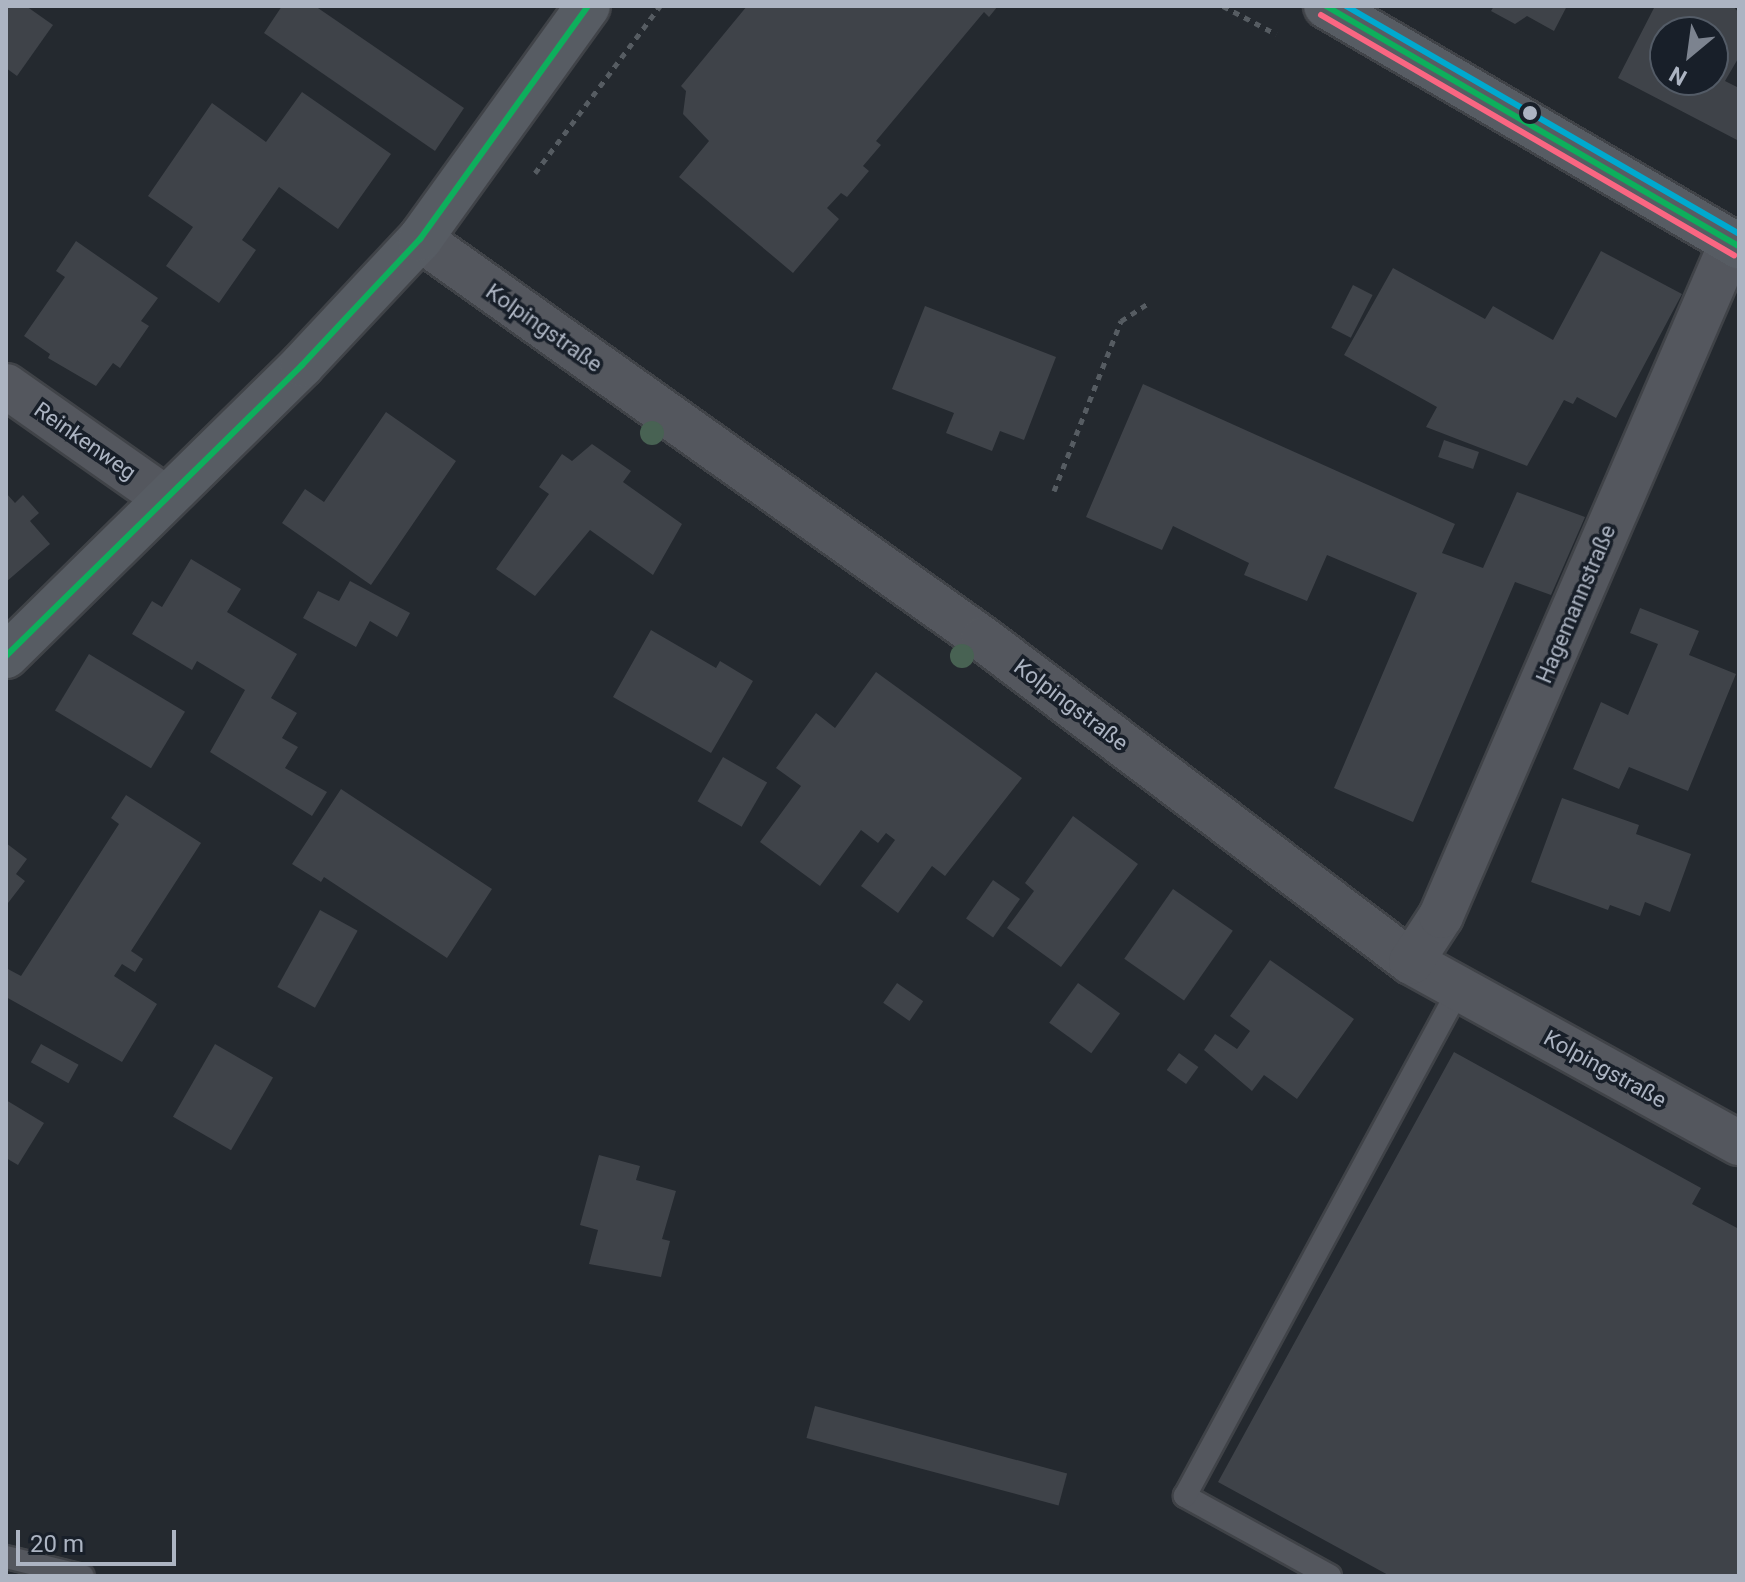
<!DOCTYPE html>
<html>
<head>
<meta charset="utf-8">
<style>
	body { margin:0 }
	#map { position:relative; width:1745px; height:1582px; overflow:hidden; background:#24292f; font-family:Roboto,sans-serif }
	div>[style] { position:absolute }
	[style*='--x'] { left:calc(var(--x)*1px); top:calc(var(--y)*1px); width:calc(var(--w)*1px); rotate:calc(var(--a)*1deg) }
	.building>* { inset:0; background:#3f4349; transform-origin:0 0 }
	.path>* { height:5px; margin-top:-2.5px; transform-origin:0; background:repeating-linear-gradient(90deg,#565c62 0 6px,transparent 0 12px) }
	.roads { filter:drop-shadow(2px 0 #404348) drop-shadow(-2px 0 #404348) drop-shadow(0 2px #404348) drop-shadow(0 -2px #404348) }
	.lane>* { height:22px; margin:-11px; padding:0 11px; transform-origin:11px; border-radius:11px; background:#54575e }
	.street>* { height:44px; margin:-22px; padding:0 22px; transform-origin:22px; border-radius:22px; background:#54575e }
	.secondary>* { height:44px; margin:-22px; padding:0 22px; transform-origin:22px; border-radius:22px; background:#575c63 }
	.bus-1>* { height:6px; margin:-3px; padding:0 3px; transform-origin:3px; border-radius:3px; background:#0daf5c }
	.bus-2>* { height:6px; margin:-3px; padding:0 3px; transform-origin:3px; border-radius:3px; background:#fa6682 }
	.bus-3>* { height:6px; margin:-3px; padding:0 3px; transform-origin:3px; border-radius:3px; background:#00a9ce }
	.trees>* { width:24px; height:24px; margin:-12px; border-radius:50%; background:#486253 }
	.dots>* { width:22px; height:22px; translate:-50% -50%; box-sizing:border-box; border:4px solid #181f29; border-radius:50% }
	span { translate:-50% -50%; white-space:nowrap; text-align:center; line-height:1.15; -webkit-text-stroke:7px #181f29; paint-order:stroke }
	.street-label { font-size:22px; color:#acb4c2 }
	.frame { position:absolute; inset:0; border:8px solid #acb4c2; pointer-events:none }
	.north { position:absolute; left:1649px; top:16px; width:80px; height:80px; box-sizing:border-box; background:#181f29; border:2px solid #535b66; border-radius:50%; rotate:209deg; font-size:22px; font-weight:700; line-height:32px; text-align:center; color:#acb4c2 }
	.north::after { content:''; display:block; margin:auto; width:28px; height:36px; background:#7c838f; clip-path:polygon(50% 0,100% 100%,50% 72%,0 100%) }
	.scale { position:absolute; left:16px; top:1530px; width:160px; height:36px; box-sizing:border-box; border:4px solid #acb4c2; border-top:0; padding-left:10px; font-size:24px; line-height:28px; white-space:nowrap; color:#acb4c2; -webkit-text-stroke:6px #181f29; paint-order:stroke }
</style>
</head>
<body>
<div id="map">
	<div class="building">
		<div style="clip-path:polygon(6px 6px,26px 6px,53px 25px,17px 76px,6px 68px)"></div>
		<div style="clip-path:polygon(282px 6px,315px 6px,464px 108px,435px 151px,264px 33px)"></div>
		<div style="clip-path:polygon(747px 6px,998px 6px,989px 17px,984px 12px,876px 141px,881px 145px,863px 166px,869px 171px,847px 197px,841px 193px,827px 208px,839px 219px,793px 273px,679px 177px,709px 141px,683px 114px,686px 91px,681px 86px)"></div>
		<div style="clip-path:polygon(1494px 6px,1567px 6px,1554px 31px,1527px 16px,1515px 24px,1491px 11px)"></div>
		<div style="clip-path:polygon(evenodd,1655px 6px,1733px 6px,1739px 13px,1739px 57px,1725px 81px,1739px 88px,1739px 141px,1618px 78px,1655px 6px,1665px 32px,1713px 32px,1713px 80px,1665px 80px,1665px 32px)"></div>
		<div style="clip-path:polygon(302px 92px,391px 154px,338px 229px,279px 187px,242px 240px,256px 250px,219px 303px,166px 266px,193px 227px,148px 196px,212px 103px,266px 142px)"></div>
		<div style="clip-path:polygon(76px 241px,158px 298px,141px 321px,149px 326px,120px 368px,113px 363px,96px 386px,48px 358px,50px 354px,24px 336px,65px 277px,56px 271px)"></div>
		<div style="clip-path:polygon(1601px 251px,1682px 294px,1616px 418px,1577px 397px,1573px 404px,1564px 400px,1527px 466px,1426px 427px,1437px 407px,1344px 355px,1393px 268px,1485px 319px,1493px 306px,1553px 340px)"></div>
		<div style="left:1353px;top:285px;width:22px;height:48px;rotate:27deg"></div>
		<div style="clip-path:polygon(925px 306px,1056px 357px,1024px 440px,1000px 431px,992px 451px,946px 433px,954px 413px,892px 389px)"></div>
		<div style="clip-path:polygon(1143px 384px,1455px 524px,1442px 553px,1483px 568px,1517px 492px,1585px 517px,1551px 595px,1515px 582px,1413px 822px,1334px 788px,1417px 593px,1327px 555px,1307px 601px,1244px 575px,1249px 563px,1173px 526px,1162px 550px,1086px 517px)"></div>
		<div style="clip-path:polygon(386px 412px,456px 461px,371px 585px,282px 523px,305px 489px,324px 502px)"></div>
		<div style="left:1444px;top:440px;width:37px;height:18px;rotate:19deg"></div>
		<div style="clip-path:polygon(592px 444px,631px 471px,623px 482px,682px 524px,653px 575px,590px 530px,535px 596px,496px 569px,549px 494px,539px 487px,562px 454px,572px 461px)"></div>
		<div style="clip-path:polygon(6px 493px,15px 503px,23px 495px,39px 513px,30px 521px,50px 544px,6px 582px)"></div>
		<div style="clip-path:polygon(191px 559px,241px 589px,227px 612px,297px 654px,271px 698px,297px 713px,282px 738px,298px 747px,285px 768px,327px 792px,312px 816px,210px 752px,245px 690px,197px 661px,192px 670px,132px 634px,152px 601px,162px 607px)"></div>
		<div style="clip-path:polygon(350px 581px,410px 613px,397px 637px,370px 621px,356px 647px,303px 618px,318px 591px,339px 601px)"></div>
		<div style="clip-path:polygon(1640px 608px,1699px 631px,1689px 655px,1736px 674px,1688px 791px,1629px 767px,1619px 789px,1573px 769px,1601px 702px,1628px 715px,1658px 644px,1630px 633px)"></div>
		<div style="clip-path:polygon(651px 630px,716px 668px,720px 661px,753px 681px,711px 753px,613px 697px)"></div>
		<div style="left:89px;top:654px;width:112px;height:66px;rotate:31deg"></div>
		<div style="clip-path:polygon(876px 672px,1022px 778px,945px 876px,932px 866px,898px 913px,861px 886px,895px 840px,886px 833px,878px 843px,861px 830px,820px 886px,760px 842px,801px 786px,776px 768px,816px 713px,835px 728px)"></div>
		<div style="left:723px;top:757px;width:51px;height:51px;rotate:30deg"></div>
		<div style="clip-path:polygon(341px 789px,492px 889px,447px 958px,324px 877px,321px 882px,292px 864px)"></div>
		<div style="clip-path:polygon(126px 795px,201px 843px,131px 951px,143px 959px,135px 972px,122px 964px,114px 976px,157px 1004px,122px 1062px,6px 997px,6px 968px,21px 976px,119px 824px,111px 818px)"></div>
		<div style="clip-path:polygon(1562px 798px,1639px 825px,1636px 834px,1691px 854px,1670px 912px,1645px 902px,1640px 916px,1610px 905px,1608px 910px,1531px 882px)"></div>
		<div style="clip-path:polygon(1073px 816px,1138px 864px,1061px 967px,1007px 928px,1034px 891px,1025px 883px)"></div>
		<div style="clip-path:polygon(6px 843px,27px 859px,16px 874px,25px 881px,8px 903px)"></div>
		<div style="left:993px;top:880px;width:33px;height:47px;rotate:35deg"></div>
		<div style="left:1173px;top:889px;width:73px;height:85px;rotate:35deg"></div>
		<div style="left:320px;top:910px;width:43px;height:88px;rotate:29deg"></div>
		<div style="clip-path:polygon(1270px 960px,1354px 1019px,1297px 1099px,1264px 1075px,1252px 1091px,1204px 1050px,1215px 1034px,1237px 1049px,1250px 1031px,1230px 1016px)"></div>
		<div style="left:897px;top:983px;width:32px;height:24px;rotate:35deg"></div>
		<div style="left:1078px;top:983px;width:52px;height:49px;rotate:36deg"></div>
		<div style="left:41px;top:1044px;width:43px;height:21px;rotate:29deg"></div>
		<div style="left:215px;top:1044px;width:67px;height:84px;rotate:30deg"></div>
		<div style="clip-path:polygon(1454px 1052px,1701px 1188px,1692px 1204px,1739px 1229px,1739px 1576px,1390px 1576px,1218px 1482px)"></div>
		<div style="left:1179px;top:1053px;width:24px;height:21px;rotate:36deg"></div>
		<div style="clip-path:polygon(6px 1100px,44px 1123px,18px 1165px,6px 1158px)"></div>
		<div style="clip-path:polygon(599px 1155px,640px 1166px,636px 1180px,676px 1191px,662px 1239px,670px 1241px,661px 1277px,589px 1264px,598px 1230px,580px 1225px)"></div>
		<div style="left:815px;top:1406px;width:261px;height:33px;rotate:15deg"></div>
	</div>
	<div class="path">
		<div style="--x:1223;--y:6;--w:60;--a:27.8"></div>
		<div style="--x:535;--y:173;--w:209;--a:-53.2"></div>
		<div style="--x:1054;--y:491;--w:183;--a:-68.5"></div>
		<div style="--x:1121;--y:321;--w:35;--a:-33"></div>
	</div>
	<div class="roads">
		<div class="lane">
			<div style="--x:6;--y:1557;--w:79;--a:13.9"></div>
			<div style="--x:1330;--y:1576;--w:166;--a:-151.1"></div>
			<div style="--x:1185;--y:1496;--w:576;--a:-61.61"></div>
		</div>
		<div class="street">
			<div style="--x:420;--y:239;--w:691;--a:35.39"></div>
			<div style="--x:983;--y:639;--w:536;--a:37.04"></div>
			<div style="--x:1411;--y:962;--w:375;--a:28.9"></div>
			<div style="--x:6;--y:386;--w:193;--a:35.1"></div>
			<div style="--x:1411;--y:962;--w:55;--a:-56.9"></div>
			<div style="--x:1441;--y:916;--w:734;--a:-66.65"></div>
		</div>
		<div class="secondary">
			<div style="--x:1326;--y:6;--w:478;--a:30.2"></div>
			<div style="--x:6;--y:656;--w:415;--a:-44.5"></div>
			<div style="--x:302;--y:365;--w:173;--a:-46.9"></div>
			<div style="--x:420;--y:239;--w:287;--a:-54.2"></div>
		</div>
	</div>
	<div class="bus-1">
		<div style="--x:1326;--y:6;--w:478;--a:30.2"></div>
		<div style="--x:6;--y:656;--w:415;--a:-44.5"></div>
		<div style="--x:302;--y:365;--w:173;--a:-46.9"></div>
		<div style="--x:420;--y:239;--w:287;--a:-54.2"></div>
	</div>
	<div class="bus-2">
		<div style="--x:1321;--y:15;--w:478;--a:30.2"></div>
	</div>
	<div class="bus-3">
		<div style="--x:1346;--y:6;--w:454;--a:30.1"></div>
	</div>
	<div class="trees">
		<div style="left:652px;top:433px"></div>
		<div style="left:962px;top:656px"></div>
	</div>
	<div class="dots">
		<div style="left:1530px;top:113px;background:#acb4c2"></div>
	</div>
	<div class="street-label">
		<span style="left:544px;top:328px;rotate:35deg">Kolpingstraße</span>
		<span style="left:85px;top:441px;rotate:35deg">Reinkenweg</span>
		<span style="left:1576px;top:604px;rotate:-67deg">Hagemannstraße</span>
		<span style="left:1071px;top:705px;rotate:37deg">Kolpingstraße</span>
		<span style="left:1605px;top:1069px;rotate:29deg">Kolpingstraße</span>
	</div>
	<div class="frame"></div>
	<div class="north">N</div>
	<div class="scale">20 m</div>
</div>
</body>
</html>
